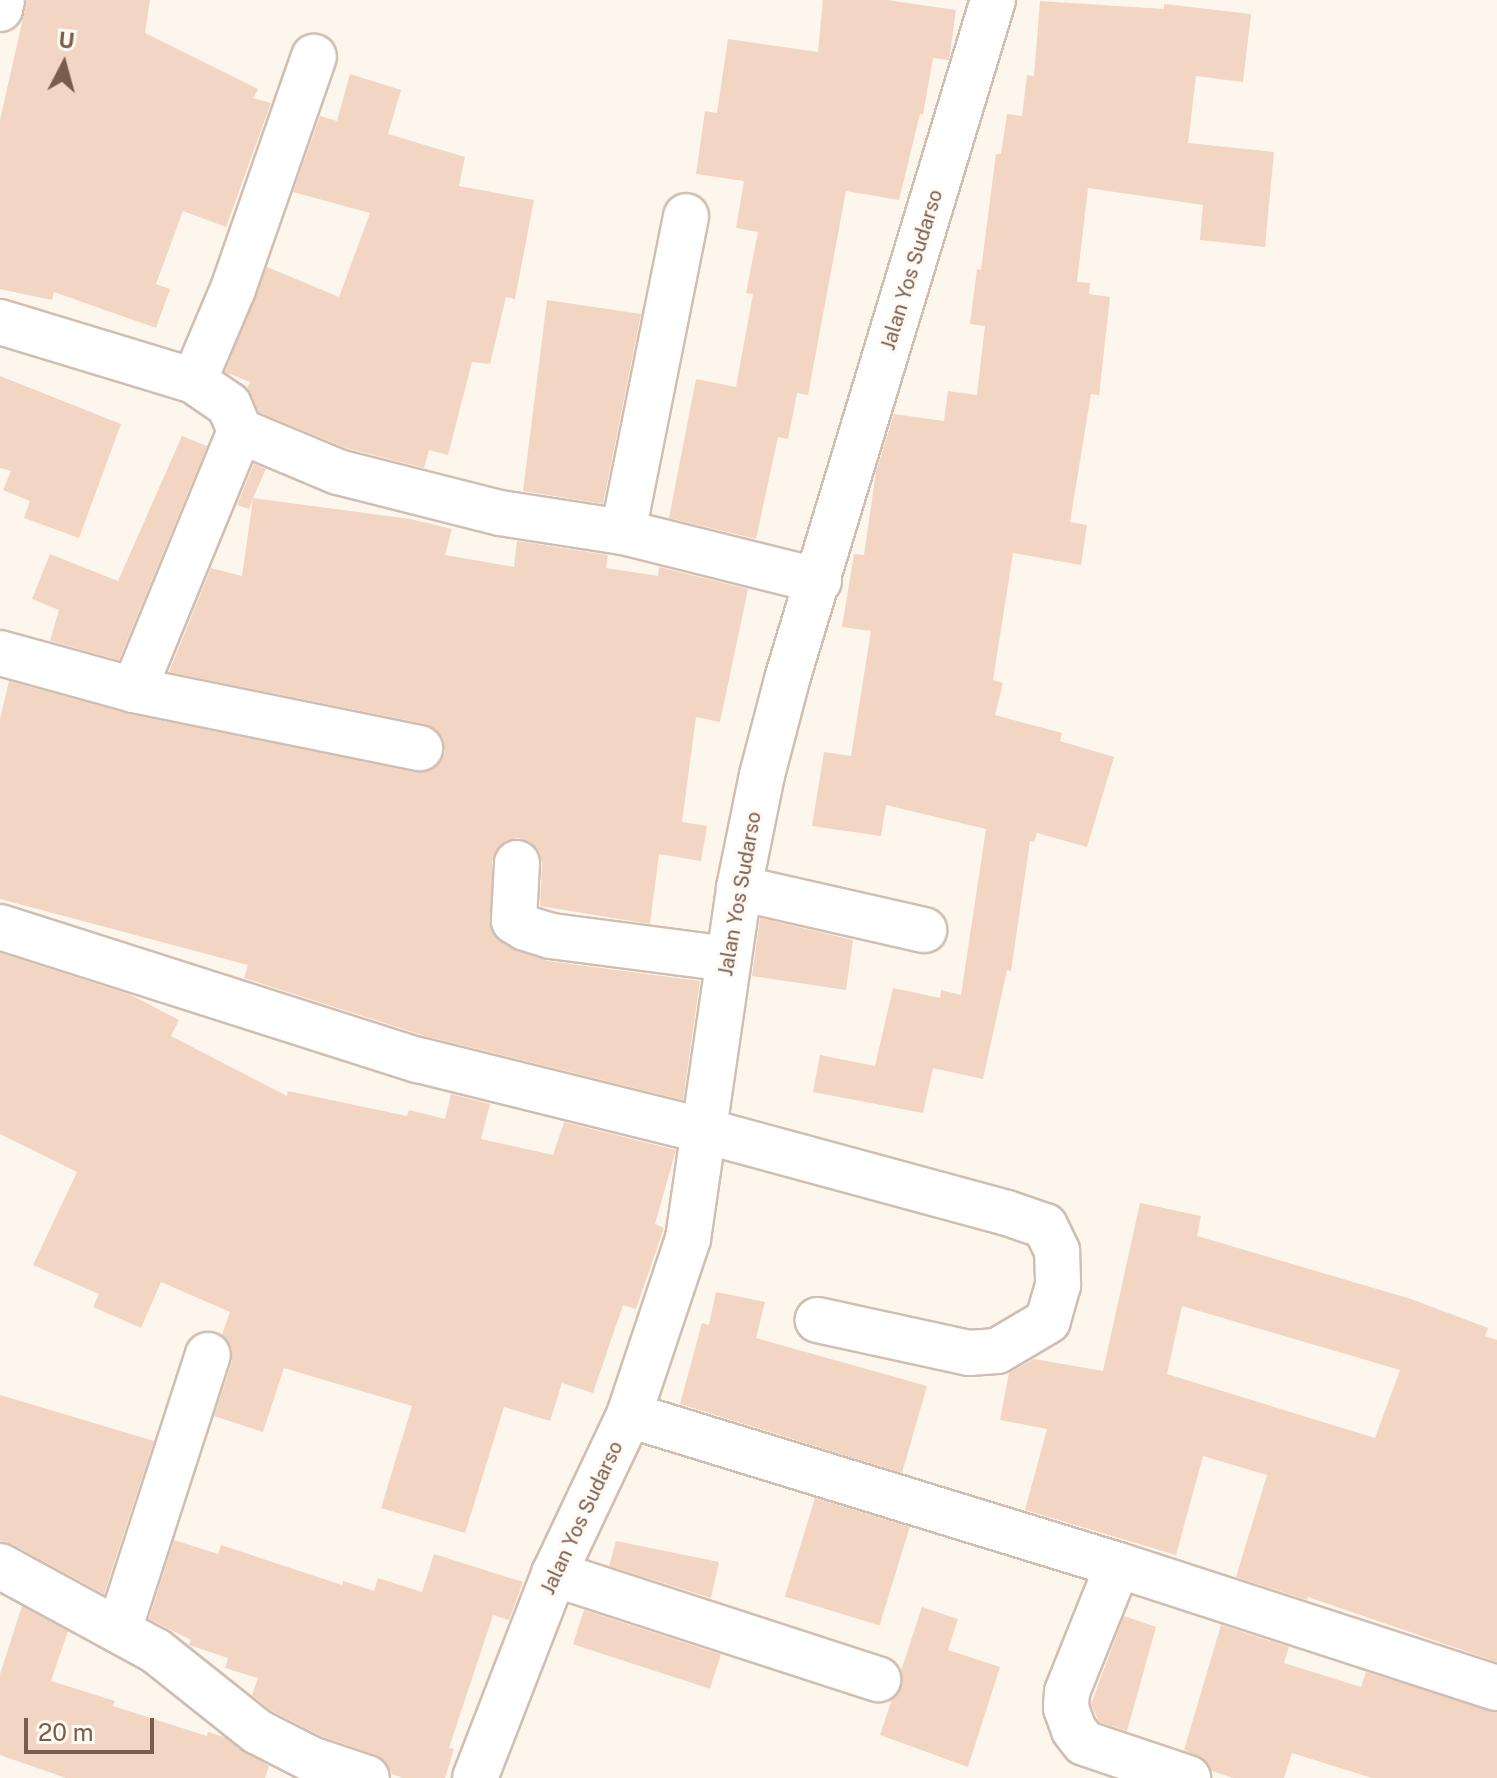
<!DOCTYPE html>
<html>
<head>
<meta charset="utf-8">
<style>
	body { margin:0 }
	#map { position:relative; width:1497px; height:1778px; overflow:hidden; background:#fdf6ec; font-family:"Public Sans",sans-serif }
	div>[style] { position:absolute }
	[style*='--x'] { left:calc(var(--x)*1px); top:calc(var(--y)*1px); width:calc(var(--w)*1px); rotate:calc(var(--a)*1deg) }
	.building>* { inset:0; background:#f3d5c3; transform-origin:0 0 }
	.roads { filter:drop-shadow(2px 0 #d1beb0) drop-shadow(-2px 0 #d1beb0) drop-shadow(0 2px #d1beb0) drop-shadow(0 -2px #d1beb0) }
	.minor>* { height:44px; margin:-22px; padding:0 22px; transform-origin:22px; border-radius:22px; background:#fff }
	span { translate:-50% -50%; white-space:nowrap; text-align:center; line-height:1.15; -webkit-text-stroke:6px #fffaf3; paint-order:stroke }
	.street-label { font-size:20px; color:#7a5c4d }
	.north { position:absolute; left:24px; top:24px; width:80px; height:80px; -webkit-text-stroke:6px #fffaf3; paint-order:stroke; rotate:6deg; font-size:22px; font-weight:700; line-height:32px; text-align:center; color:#7a5c4d }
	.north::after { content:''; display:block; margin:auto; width:28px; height:36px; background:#7a5c4d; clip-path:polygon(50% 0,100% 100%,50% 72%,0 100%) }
	.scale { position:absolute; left:24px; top:1718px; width:130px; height:36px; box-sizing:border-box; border:4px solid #7a5c4d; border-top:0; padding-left:10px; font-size:24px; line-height:28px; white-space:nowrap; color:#7a5c4d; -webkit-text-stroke:6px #fffaf3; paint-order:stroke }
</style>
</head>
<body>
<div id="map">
	<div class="building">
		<div style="clip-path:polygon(27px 0,150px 0,145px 33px,258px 89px,253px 98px,271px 103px,226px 227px,183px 211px,156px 284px,170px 289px,156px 328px,54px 292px,52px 300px,0 289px,0 120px)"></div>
		<div style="clip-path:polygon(823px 0,887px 0,956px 10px,949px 60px,933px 58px,923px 114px,920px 114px,899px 200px,846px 191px,808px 395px,797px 393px,788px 439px,778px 437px,756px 539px,669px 518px,696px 379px,736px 387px,753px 294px,746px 293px,758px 232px,736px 228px,744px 181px,696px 174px,705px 111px,717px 113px,728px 39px,818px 52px)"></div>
		<div style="clip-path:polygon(1040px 1px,1164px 9px,1164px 4px,1251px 14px,1243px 82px,1196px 76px,1188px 143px,1274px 152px,1265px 247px,1200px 240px,1203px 205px,1088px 188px,1077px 282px,1090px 283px,1089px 294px,1110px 297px,1099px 395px,1091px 394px,1070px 522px,1087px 525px,1081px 565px,1013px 553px,993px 680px,1003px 683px,995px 715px,1062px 733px,1060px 741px,1114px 757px,1087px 847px,1037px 833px,1034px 842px,1030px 841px,1011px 971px,1007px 970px,983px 1079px,933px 1068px,923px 1113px,813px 1092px,820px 1055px,875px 1066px,893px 988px,940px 998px,941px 990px,961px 995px,986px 829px,886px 805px,881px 836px,812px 826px,824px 752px,851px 756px,871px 631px,842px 627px,854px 554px,864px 555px,876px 472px,894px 414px,944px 421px,948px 391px,977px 395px,985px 326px,970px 324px,977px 269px,981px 270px,996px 154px,1001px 154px,1007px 114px,1022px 116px,1027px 75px,1034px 76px)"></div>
		<div style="clip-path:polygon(350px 74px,401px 90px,388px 134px,465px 157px,459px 186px,534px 200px,515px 299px,506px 297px,490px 364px,472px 362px,448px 455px,429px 450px,424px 468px,346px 448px,259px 412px,247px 389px,250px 382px,225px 372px,267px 267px,339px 297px,370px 213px,293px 192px,320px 116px,337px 121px)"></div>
		<div style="clip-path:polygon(547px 300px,641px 314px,603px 504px,523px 491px)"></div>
		<div style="clip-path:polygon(0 376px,121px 424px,79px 538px,24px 518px,30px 501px,3px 490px,11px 471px,0 468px)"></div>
		<div style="clip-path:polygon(182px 436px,207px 446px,119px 660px,50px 641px,59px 610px,32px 599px,50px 554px,118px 581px)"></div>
		<div style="clip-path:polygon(254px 464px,266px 469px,253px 498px,410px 519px,452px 529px,445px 555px,514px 567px,517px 541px,608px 555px,606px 568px,658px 576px,659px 567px,748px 589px,720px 722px,696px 717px,682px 822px,707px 826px,701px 861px,659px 854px,650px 924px,540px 906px,542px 864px,539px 851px,530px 842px,518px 838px,505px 841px,496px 850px,492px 862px,492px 932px,512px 949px,548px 961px,700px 981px,683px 1100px,425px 1036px,244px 978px,248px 965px,0 899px,0 719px,9px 681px,129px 714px,415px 772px,429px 771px,439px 764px,445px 752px,443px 739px,436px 729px,425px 724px,169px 672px,211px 568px,242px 576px,253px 499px,249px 509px,237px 505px)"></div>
		<div style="clip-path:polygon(760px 918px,853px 940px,846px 990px,752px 976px)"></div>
		<div style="clip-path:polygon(0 953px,131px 995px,179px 1020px,171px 1036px,287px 1096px,288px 1091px,407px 1116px,409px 1110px,445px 1119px,451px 1094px,490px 1104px,481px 1139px,553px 1155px,564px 1122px,676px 1150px,655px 1224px,664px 1228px,636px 1309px,623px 1305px,593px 1393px,562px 1383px,550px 1421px,504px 1407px,465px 1533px,381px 1508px,412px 1406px,284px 1368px,263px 1432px,214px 1416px,232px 1362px,232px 1349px,222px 1335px,230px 1312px,161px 1282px,141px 1328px,93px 1307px,99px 1294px,33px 1265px,77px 1172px,0 1134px)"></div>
		<div style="clip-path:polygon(evenodd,1140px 1203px,1201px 1216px,1197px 1236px,1411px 1299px,1488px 1328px,1485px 1336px,1497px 1340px,1497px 1662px,1308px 1597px,1307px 1600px,1236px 1577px,1267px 1475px,1203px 1456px,1176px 1555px,1025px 1510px,1047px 1429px,1000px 1420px,1009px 1373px,1034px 1359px,1103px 1371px,1140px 1203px,1182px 1306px,1400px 1370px,1375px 1438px,1167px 1374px,1182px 1306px)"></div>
		<div style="clip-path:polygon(716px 1292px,765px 1302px,756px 1338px,927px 1386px,902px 1473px,680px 1404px,702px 1323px,709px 1325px)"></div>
		<div style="clip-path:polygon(0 1395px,154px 1441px,104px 1594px,12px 1544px,0 1541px)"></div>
		<div style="left:815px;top:1498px;width:99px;height:103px;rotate:17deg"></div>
		<div style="clip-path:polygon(174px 1540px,218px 1554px,221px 1545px,342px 1585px,343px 1581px,374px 1591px,378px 1578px,422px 1592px,434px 1554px,523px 1582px,509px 1620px,493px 1615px,449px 1748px,454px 1749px,445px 1778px,403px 1778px,392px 1774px,386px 1762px,376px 1755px,321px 1736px,272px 1711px,252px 1695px,258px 1678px,225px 1668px,228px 1658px,189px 1645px,191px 1640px,149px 1619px)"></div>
		<div style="clip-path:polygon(616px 1541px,719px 1562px,711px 1598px,609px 1566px)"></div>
		<div style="clip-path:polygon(22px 1606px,68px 1631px,51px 1681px,115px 1701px,113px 1706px,207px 1736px,208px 1732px,224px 1737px,269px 1766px,265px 1778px,66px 1778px,0 1755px,0 1674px)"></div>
		<div style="clip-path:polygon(922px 1607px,958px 1619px,948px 1650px,1000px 1667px,968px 1767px,880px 1735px,892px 1699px,901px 1687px,901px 1671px)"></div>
		<div style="left:584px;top:1610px;width:144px;height:36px;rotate:18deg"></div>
		<div style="clip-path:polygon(1124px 1616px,1156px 1627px,1127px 1731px,1099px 1722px,1091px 1704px)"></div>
		<div style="clip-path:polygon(1221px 1625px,1289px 1647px,1284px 1663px,1361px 1687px,1366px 1672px,1497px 1712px,1497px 1778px,1372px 1778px,1292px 1753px,1284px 1778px,1233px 1778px,1212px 1771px,1206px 1761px,1184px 1750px)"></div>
	</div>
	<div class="roads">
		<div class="minor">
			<div style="--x:0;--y:9;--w:9;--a:-77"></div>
			<div style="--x:0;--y:322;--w:203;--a:16.9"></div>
			<div style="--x:194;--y:381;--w:42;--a:34.4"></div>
			<div style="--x:229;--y:405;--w:28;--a:67"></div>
			<div style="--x:240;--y:431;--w:106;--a:22.7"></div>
			<div style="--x:338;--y:472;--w:167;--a:14.2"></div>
			<div style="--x:500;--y:513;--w:124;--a:8.8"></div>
			<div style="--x:623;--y:532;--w:202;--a:14"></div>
			<div style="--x:194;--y:381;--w:100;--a:-67"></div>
			<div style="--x:233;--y:289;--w:246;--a:-70.8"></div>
			<div style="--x:240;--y:431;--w:280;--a:112.3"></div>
			<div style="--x:134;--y:690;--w:292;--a:11.5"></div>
			<div style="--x:623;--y:532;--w:322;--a:-78.7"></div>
			<div style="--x:0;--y:653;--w:139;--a:15.4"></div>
			<div style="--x:517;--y:863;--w:58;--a:93"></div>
			<div style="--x:514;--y:921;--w:13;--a:32"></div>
			<div style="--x:525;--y:928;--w:27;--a:17"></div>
			<div style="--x:551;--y:936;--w:178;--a:7.4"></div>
			<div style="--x:739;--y:888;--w:190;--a:12.8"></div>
			<div style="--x:0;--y:927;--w:439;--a:17.7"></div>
			<div style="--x:418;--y:1060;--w:296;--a:13.9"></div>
			<div style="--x:705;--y:1131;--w:313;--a:15.2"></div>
			<div style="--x:1007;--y:1213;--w:40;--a:18.9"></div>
			<div style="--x:1045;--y:1226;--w:28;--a:64"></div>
			<div style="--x:1057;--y:1251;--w:34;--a:88"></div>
			<div style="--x:1058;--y:1285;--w:37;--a:106"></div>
			<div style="--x:1048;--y:1321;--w:59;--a:149.5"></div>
			<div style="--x:997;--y:1351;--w:28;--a:176"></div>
			<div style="--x:969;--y:1353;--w:155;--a:-167.7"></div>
			<div style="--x:629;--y:1415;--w:511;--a:17.05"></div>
			<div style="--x:1118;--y:1565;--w:398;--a:18"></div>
			<div style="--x:1118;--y:1565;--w:137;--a:111.9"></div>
			<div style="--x:1067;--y:1692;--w:16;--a:94"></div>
			<div style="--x:1066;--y:1708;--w:23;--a:70"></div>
			<div style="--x:1074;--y:1730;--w:16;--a:52"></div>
			<div style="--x:1084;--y:1743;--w:110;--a:18.6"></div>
			<div style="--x:0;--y:1566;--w:178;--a:28.6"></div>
			<div style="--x:156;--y:1651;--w:130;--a:38.5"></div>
			<div style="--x:258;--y:1732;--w:59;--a:27"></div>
			<div style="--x:311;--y:1759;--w:59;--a:18.7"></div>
			<div style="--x:554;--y:1574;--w:341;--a:18"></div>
			<div style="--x:119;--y:1630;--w:289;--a:-72.1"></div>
			<div style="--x:475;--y:1778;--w:219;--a:-68.8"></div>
			<div style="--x:554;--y:1574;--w:176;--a:-64.7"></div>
			<div style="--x:629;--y:1415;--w:186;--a:-71.5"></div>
			<div style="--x:688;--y:1239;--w:355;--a:-81.7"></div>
			<div style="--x:739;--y:888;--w:115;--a:-78.5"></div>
			<div style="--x:762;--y:775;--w:102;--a:-75.3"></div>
			<div style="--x:788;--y:676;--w:706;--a:-73.13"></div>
		</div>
	</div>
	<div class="street-label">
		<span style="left:912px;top:270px;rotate:-73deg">Jalan Yos Sudarso</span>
		<span style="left:740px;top:894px;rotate:-80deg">Jalan Yos Sudarso</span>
		<span style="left:582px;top:1518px;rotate:-65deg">Jalan Yos Sudarso</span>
	</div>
	<div class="north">U</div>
	<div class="scale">20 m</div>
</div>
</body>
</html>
